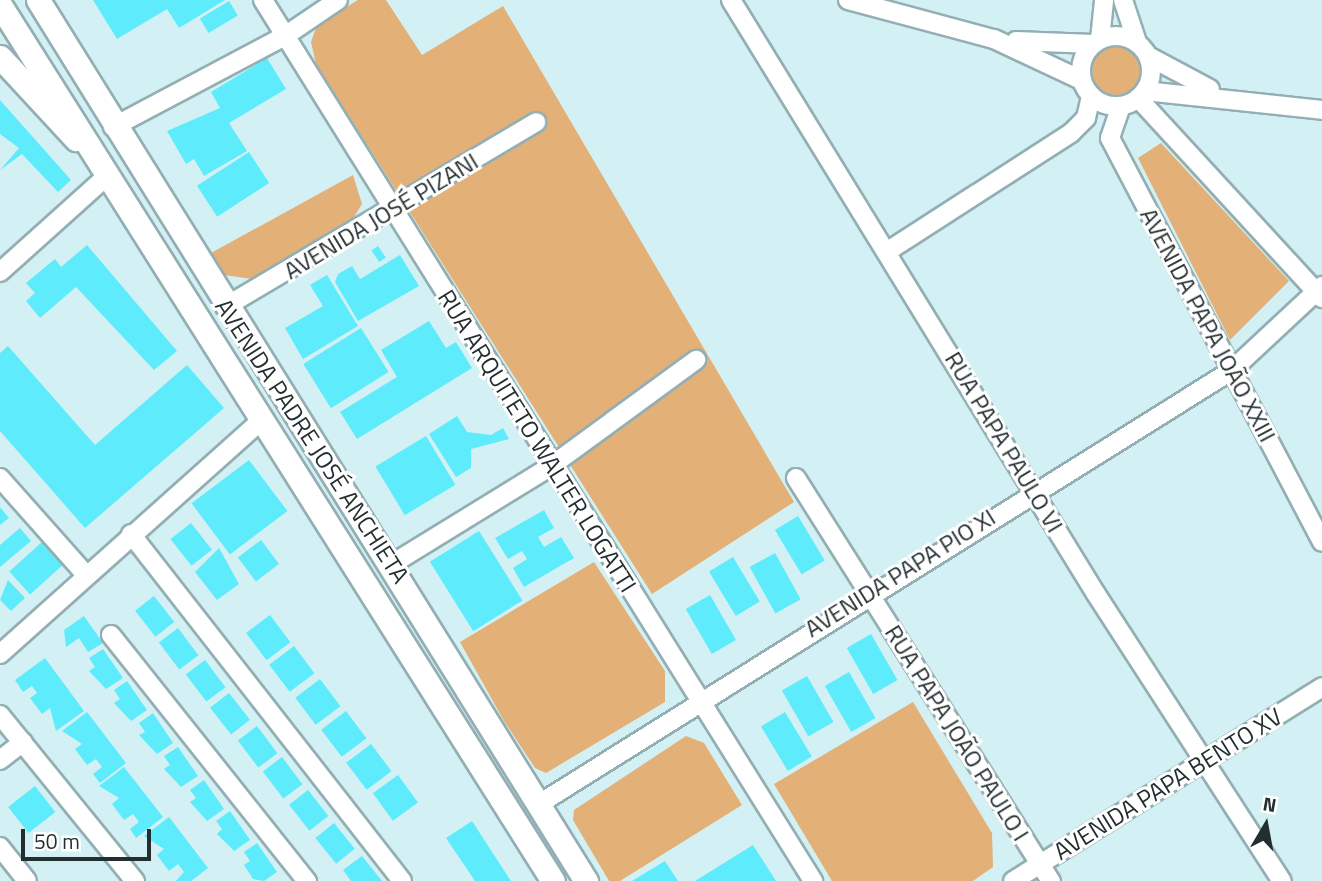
<!DOCTYPE html>
<html>
<head>
<meta charset="utf-8">
<style>
	body { margin:0 }
	#map { position:relative; width:1322px; height:881px; overflow:hidden; background:#d3f1f4; font-family:"Titillium Web",sans-serif }
	div>[style] { position:absolute }
	[style*='--x'] { left:calc(var(--x)*1px); top:calc(var(--y)*1px); width:calc(var(--w)*1px); rotate:calc(var(--a)*1deg) }
	.green>* { inset:0; background:#e3b078 }
	.round { border-radius:50% }
	.building>* { inset:0; background:#5eebfc; transform-origin:0 0 }
	.roads { filter:drop-shadow(2px 0 #93afb3) drop-shadow(-2px 0 #93afb3) drop-shadow(0 2px #93afb3) drop-shadow(0 -2px #93afb3) }
	.minor>* { height:18px; margin:-9px; padding:0 9px; transform-origin:9px; border-radius:9px; background:#fff }
	.minor>.ring { margin:-9px; padding:0; box-sizing:content-box; background:none; border:18px solid #fff; border-radius:50% }
	.major>* { height:23px; margin:-11.5px; padding:0 11.5px; transform-origin:11.5px; border-radius:11.5px; background:#fff }
	span { translate:-50% -50%; white-space:nowrap; text-align:center; line-height:1.15; -webkit-text-stroke:6px #fff; paint-order:stroke }
	.street-label { font-size:24px; color:#232e2f }
	.north { position:absolute; left:1231px; top:790px; width:70px; height:70px; -webkit-text-stroke:5px #fff; paint-order:stroke; rotate:10deg; font-size:19px; font-weight:700; line-height:28px; text-align:center; color:#232e2f }
	.north::after { content:''; display:block; margin:auto; width:24px; height:32px; background:#232e2f; clip-path:polygon(50% 0,100% 100%,50% 72%,0 100%) }
	.scale { position:absolute; left:21px; top:829px; width:130px; height:32px; box-sizing:border-box; border:4px solid #232e2f; border-top:0; padding-left:9px; font-size:21px; line-height:24px; white-space:nowrap; color:#232e2f; -webkit-text-stroke:5px #fff; paint-order:stroke }
</style>
</head>
<body>
<div id="map">
	<div class="green">
		<div style="clip-path:polygon(358px 0,386px 0,422px 55px,503px 6px,794px 502px,652px 594px,316px 64px,311px 42px,317px 25px)"></div>
		<div class="round" style="left:1089px;top:43px;width:52px;height:52px"></div>
		<div style="clip-path:polygon(1161px 143px,1289px 281px,1230px 340px,1138px 158px)"></div>
		<div style="clip-path:polygon(353px 175px,362px 204px,353px 219px,252px 279px,224px 275px,211px 253px)"></div>
		<div style="clip-path:polygon(594px 562px,665px 671px,665px 702px,546px 773px,535px 768px,504px 721px,460px 642px)"></div>
		<div style="clip-path:polygon(913px 702px,992px 833px,993px 867px,973px 881px,832px 881px,774px 784px)"></div>
		<div style="clip-path:polygon(686px 736px,704px 743px,742px 805px,620px 881px,609px 881px,573px 820px,574px 810px)"></div>
	</div>
	<div class="building">
		<div style="clip-path:polygon(93px 0,225px 0,179px 28px,167px 9px,117px 39px)"></div>
		<div style="left:229px;top:1px;width:17px;height:34px;rotate:59deg"></div>
		<div style="clip-path:polygon(267px 58px,286px 89px,229px 123px,247px 151px,204px 176px,194px 159px,186px 164px,167px 131px,220px 108px,211px 92px)"></div>
		<div style="clip-path:polygon(0 100px,71px 180px,58px 192px,22px 154px,0 170px,19px 148px,0 134px)"></div>
		<div style="left:249px;top:152px;width:37px;height:62px;rotate:57deg"></div>
		<div style="clip-path:polygon(87px 245px,177px 351px,154px 370px,76px 287px,40px 318px,26px 301px,35px 293px,26px 283px,55px 259px,61px 267px)"></div>
		<div style="left:378px;top:246px;width:14px;height:8px;rotate:56deg"></div>
		<div style="clip-path:polygon(400px 255px,419px 286px,358px 321px,335px 282px,338px 274px,352px 266px,360px 279px)"></div>
		<div style="clip-path:polygon(327px 275px,358px 326px,303px 359px,285px 328px,323px 306px,310px 285px)"></div>
		<div style="clip-path:polygon(429px 321px,446px 348px,456px 342px,472px 368px,357px 439px,340px 412px,397px 377px,381px 350px)"></div>
		<div style="left:361px;top:328px;width:52px;height:68px;rotate:58deg"></div>
		<div style="clip-path:polygon(8px 346px,95px 445px,187px 365px,224px 408px,85px 528px,0 431px,0 353px)"></div>
		<div style="clip-path:polygon(457px 416px,467px 432px,491px 435px,503px 428px,509px 439px,471px 449px,471px 468px,456px 477px,429px 434px)"></div>
		<div style="left:426px;top:436px;width:57px;height:59px;rotate:59deg"></div>
		<div style="left:249px;top:460px;width:64px;height:72px;rotate:53deg"></div>
		<div style="clip-path:polygon(0 507px,9px 518px,0 525px)"></div>
		<div style="clip-path:polygon(544px 510px,554px 528px,538px 537px,544px 547px,561px 537px,574px 558px,524px 587px,513px 568px,527px 559px,522px 551px,508px 559px,495px 538px)"></div>
		<div style="left:798px;top:516px;width:52px;height:27px;rotate:59deg"></div>
		<div style="left:191px;top:523px;width:34px;height:26px;rotate:52deg"></div>
		<div style="clip-path:polygon(20px 528px,31px 541px,0 567px,0 545px)"></div>
		<div style="left:479px;top:531px;width:82px;height:58px;rotate:58deg"></div>
		<div style="left:261px;top:540px;width:30px;height:29px;rotate:53deg"></div>
		<div style="left:42px;top:542px;width:31px;height:44px;rotate:48deg"></div>
		<div style="clip-path:polygon(219px 548px,239px 584px,217px 600px,195px 572px)"></div>
		<div style="left:775px;top:553px;width:53px;height:29px;rotate:61deg"></div>
		<div style="left:733px;top:557px;width:52px;height:28px;rotate:59deg"></div>
		<div style="clip-path:polygon(8px 580px,25px 598px,11px 611px,0 600px)"></div>
		<div style="left:710px;top:595px;width:52px;height:28px;rotate:60deg"></div>
		<div style="left:154px;top:596px;width:33px;height:24px;rotate:52deg"></div>
		<div style="left:270px;top:615px;width:34px;height:30px;rotate:53deg"></div>
		<div style="clip-path:polygon(84px 616px,103px 643px,88px 652px,79px 638px,66px 647px,64px 630px)"></div>
		<div style="left:178px;top:628px;width:34px;height:24px;rotate:53deg"></div>
		<div style="left:871px;top:634px;width:53px;height:28px;rotate:60deg"></div>
		<div style="left:294px;top:646px;width:34px;height:31px;rotate:53deg"></div>
		<div style="clip-path:polygon(103px 649px,123px 678px,106px 689px,89px 671px,95px 667px,89px 658px)"></div>
		<div style="clip-path:polygon(45px 658px,84px 711px,56px 731px,50px 708px,42px 714px,30px 698px,37px 693px,32px 686px,23px 692px,15px 680px)"></div>
		<div style="left:205px;top:660px;width:34px;height:24px;rotate:53deg"></div>
		<div style="left:849px;top:672px;width:53px;height:28px;rotate:60deg"></div>
		<div style="left:807px;top:676px;width:53px;height:29px;rotate:60deg"></div>
		<div style="left:320px;top:679px;width:34px;height:31px;rotate:53deg"></div>
		<div style="clip-path:polygon(127px 681px,147px 710px,131px 721px,114px 703px,120px 699px,114px 690px)"></div>
		<div style="left:229px;top:693px;width:34px;height:24px;rotate:52deg"></div>
		<div style="left:346px;top:711px;width:34px;height:31px;rotate:53deg"></div>
		<div style="clip-path:polygon(87px 712px,126px 763px,100px 783px,93px 774px,102px 767px,96px 759px,87px 765px,75px 749px,82px 744px,62px 731px)"></div>
		<div style="left:785px;top:712px;width:52px;height:28px;rotate:59deg"></div>
		<div style="clip-path:polygon(153px 713px,173px 743px,157px 754px,139px 735px,145px 732px,139px 723px)"></div>
		<div style="left:257px;top:726px;width:34px;height:24px;rotate:53deg"></div>
		<div style="left:371px;top:744px;width:34px;height:31px;rotate:53deg"></div>
		<div style="clip-path:polygon(178px 747px,198px 776px,181px 787px,164px 769px,170px 765px,164px 756px)"></div>
		<div style="left:282px;top:757px;width:34px;height:24px;rotate:53deg"></div>
		<div style="clip-path:polygon(124px 767px,163px 817px,136px 838px,130px 829px,139px 822px,133px 814px,124px 820px,112px 804px,119px 798px,99px 786px)"></div>
		<div style="left:398px;top:775px;width:34px;height:31px;rotate:54deg"></div>
		<div style="clip-path:polygon(204px 780px,224px 809px,207px 821px,190px 802px,196px 798px,190px 790px)"></div>
		<div style="left:35px;top:786px;width:33px;height:34px;rotate:52deg"></div>
		<div style="left:308px;top:790px;width:33px;height:24px;rotate:52deg"></div>
		<div style="clip-path:polygon(230px 811px,250px 840px,234px 851px,217px 834px,222px 829px,216px 821px)"></div>
		<div style="clip-path:polygon(169px 817px,208px 868px,191px 881px,176px 881px,184px 872px,178px 864px,169px 871px,157px 855px,164px 849px,144px 836px)"></div>
		<div style="clip-path:polygon(472px 821px,511px 881px,475px 881px,446px 838px)"></div>
		<div style="left:334px;top:823px;width:33px;height:24px;rotate:51deg"></div>
		<div style="clip-path:polygon(257px 843px,277px 872px,264px 881px,253px 879px,244px 865px,250px 861px,244px 852px)"></div>
		<div style="clip-path:polygon(753px 845px,776px 881px,695px 881px)"></div>
		<div style="clip-path:polygon(362px 856px,382px 881px,351px 881px,343px 870px)"></div>
		<div style="clip-path:polygon(665px 861px,678px 881px,632px 881px)"></div>
	</div>
	<div class="roads">
		<div class="minor">
			<div style="--x:263;--y:0;--w:1039;--a:58.02"></div>
			<div style="--x:731;--y:0;--w:697;--a:58.43"></div>
			<div style="--x:1096;--y:594;--w:342;--a:57.1"></div>
			<div style="--x:848;--y:0;--w:151;--a:15"></div>
			<div style="--x:994;--y:39;--w:96;--a:25.2"></div>
			<div style="--x:1123;--y:0;--w:44;--a:71.6"></div>
			<div class="ring" style="left:1081px;top:36px;width:52px;height:52px"></div>
			<div style="--x:1100;--y:39;--w:39;--a:-84"></div>
			<div style="--x:1016;--y:41;--w:77;--a:2.2"></div>
			<div style="--x:1148;--y:56;--w:70;--a:28"></div>
			<div style="--x:1145;--y:91;--w:178;--a:6.1"></div>
			<div style="--x:1138;--y:98;--w:272;--a:47.4"></div>
			<div style="--x:1121;--y:106;--w:34;--a:109"></div>
			<div style="--x:1110;--y:138;--w:456;--a:62.3"></div>
			<div style="--x:113;--y:127;--w:195;--a:-27.9"></div>
			<div style="--x:285;--y:36;--w:64;--a:-34.2"></div>
			<div style="--x:888;--y:251;--w:218;--a:-32.8"></div>
			<div style="--x:1071;--y:133;--w:21;--a:-45"></div>
			<div style="--x:1086;--y:118;--w:23;--a:-77"></div>
			<div style="--x:0;--y:272;--w:144;--a:-41.9"></div>
			<div style="--x:225;--y:307;--w:362;--a:-30.7"></div>
			<div style="--x:0;--y:478;--w:130;--a:48.4"></div>
			<div style="--x:796;--y:478;--w:477;--a:57.7"></div>
			<div style="--x:131;--y:534;--w:440;--a:52"></div>
			<div style="--x:392;--y:564;--w:187;--a:-31.6"></div>
			<div style="--x:551;--y:466;--w:180;--a:-36.2"></div>
			<div style="--x:111;--y:635;--w:315;--a:51.5"></div>
			<div style="--x:0;--y:654;--w:351;--a:-41.8"></div>
			<div style="--x:0;--y:715;--w:214;--a:50.9"></div>
			<div style="--x:0;--y:760;--w:29;--a:-38"></div>
			<div style="--x:539;--y:804;--w:816;--a:-32.04"></div>
			<div style="--x:1231;--y:371;--w:125;--a:-43"></div>
			<div style="--x:0;--y:847;--w:43;--a:51.5"></div>
			<div style="--x:1013;--y:881;--w:365;--a:-32.1"></div>
		</div>
		<div class="major">
			<div style="--x:38;--y:0;--w:1038;--a:58.12"></div>
			<div style="--x:0;--y:5;--w:1036;--a:57.74"></div>
			<div style="--x:0;--y:57;--w:112;--a:47.2"></div>
		</div>
	</div>
	<div class="street-label">
		<span style="left:381px;top:216px;rotate:-31deg">AVENIDA JOSÉ PIZANI</span>
		<span style="left:1208px;top:325px;rotate:62deg">AVENIDA PAPA JOÃO XXIII</span>
		<span style="left:312px;top:441px;rotate:57deg">AVENIDA PADRE JOSÉ ANCHIETA</span>
		<span style="left:537px;top:441px;rotate:58deg">RUA ARQUITETO WALTER LOGATTI</span>
		<span style="left:1004px;top:442px;rotate:59deg">RUA PAPA PAULO VI</span>
		<span style="left:900px;top:573px;rotate:-32deg">AVENIDA PAPA PIO XI</span>
		<span style="left:957px;top:733px;rotate:58deg">RUA PAPA JOÃO PAULO I</span>
		<span style="left:1168px;top:784px;rotate:-32deg">AVENIDA PAPA BENTO XV</span>
	</div>
	<div class="north">N</div>
	<div class="scale">50 m</div>
</div>
</body>
</html>
